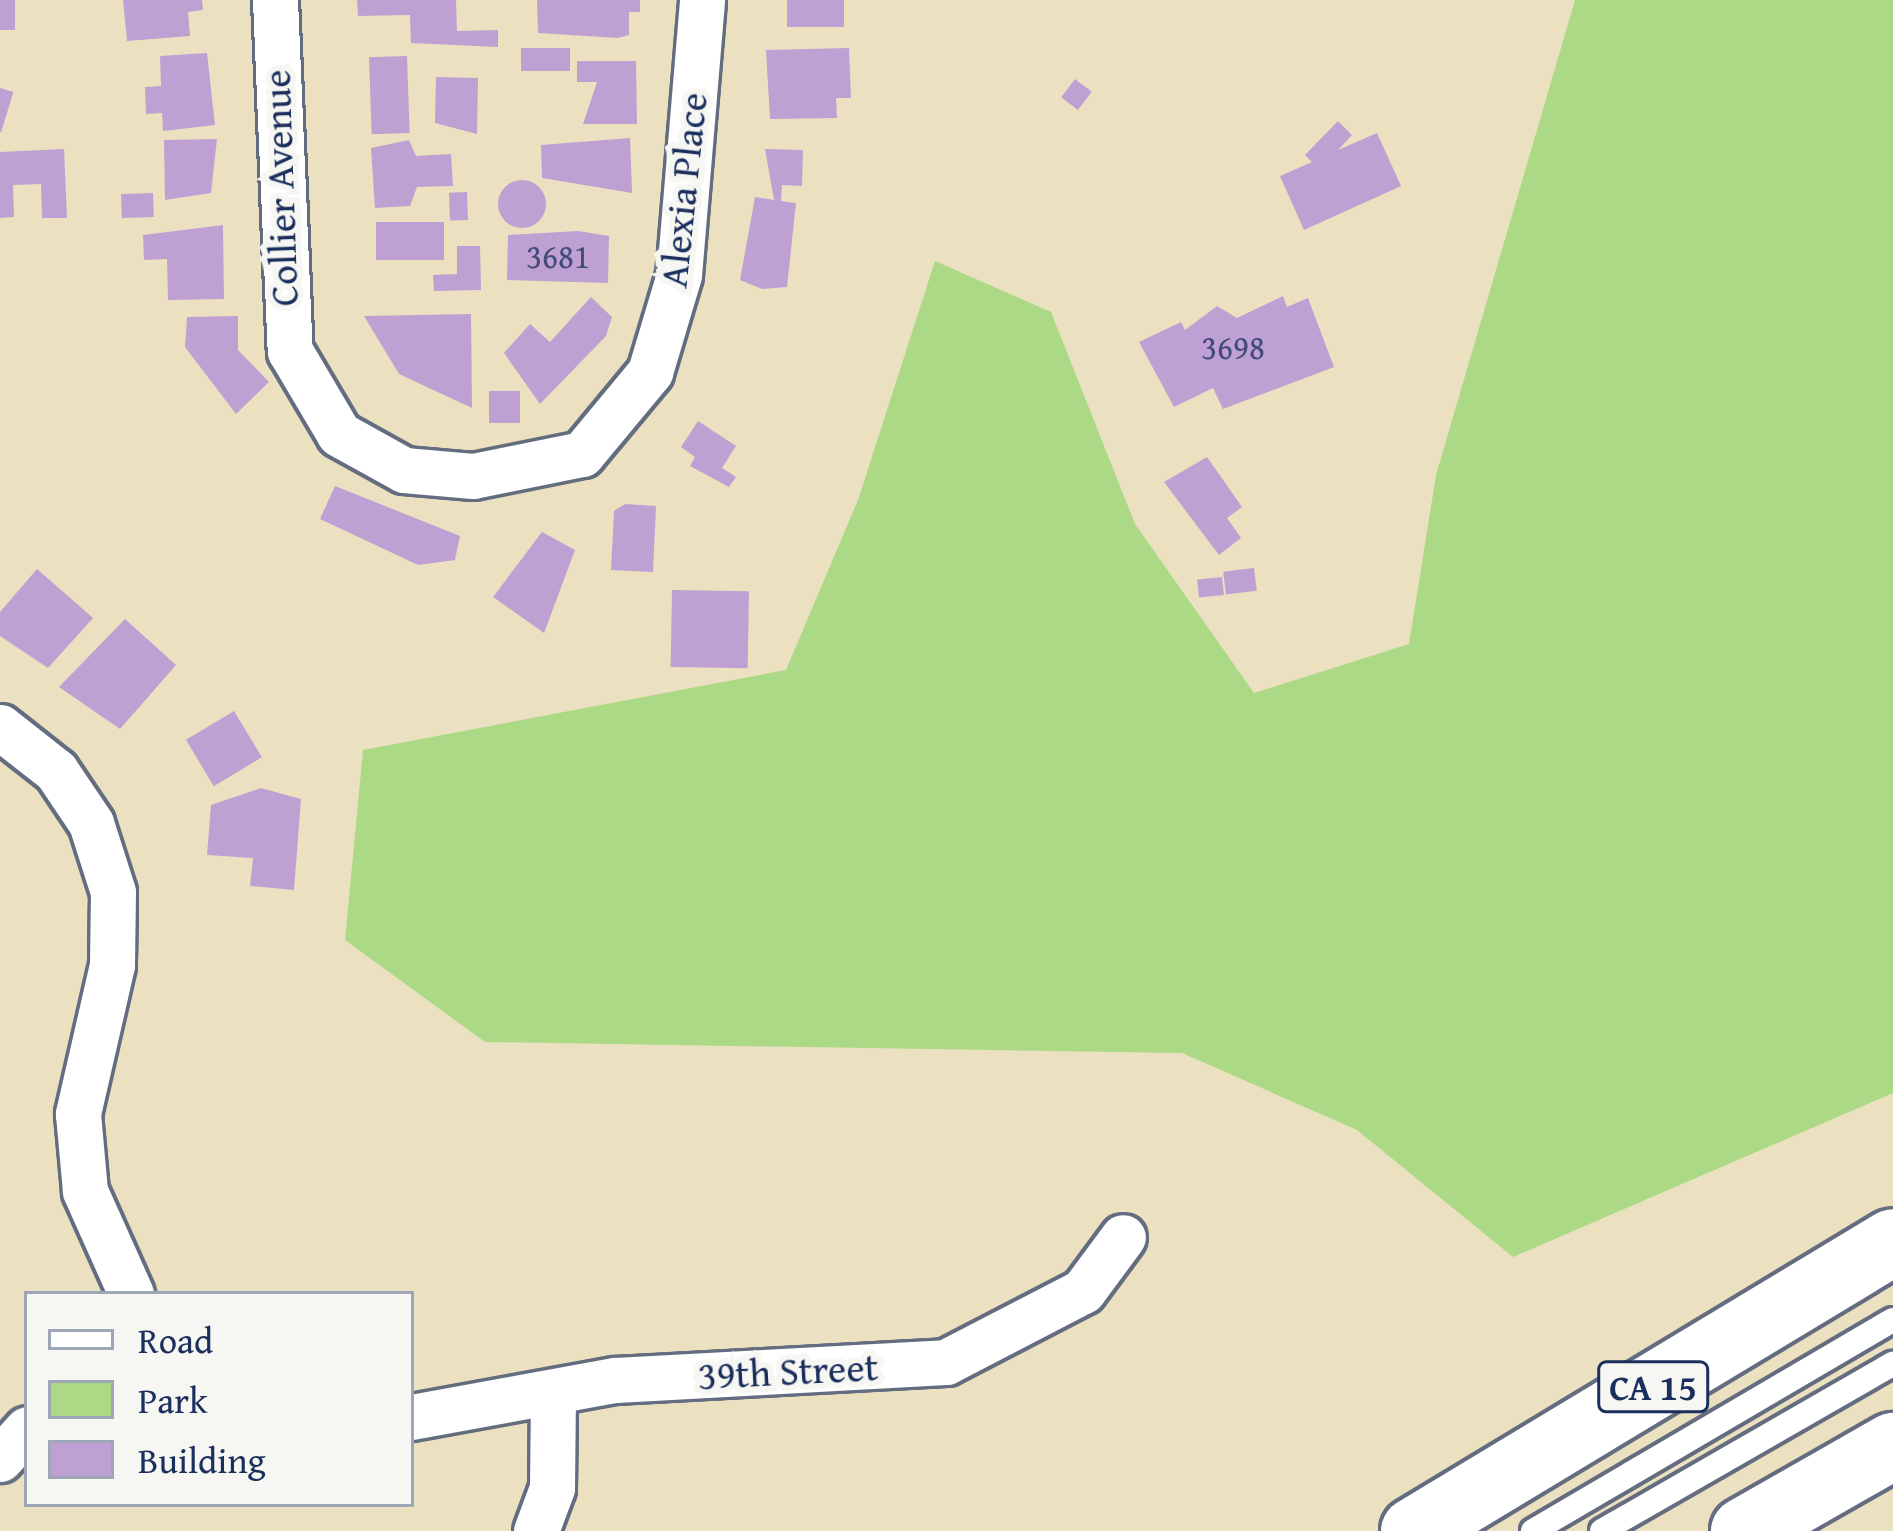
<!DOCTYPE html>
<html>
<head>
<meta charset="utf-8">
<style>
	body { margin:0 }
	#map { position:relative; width:1893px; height:1531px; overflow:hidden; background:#ebe1c0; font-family:"Gentium Book Plus",serif }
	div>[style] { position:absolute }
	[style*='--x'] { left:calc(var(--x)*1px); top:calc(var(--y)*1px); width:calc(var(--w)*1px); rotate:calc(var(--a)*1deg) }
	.green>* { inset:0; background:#acd986 }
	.building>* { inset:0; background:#bea0d3; transform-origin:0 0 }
	.round { border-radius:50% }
	.roads { filter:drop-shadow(3px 0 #646d80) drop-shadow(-3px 0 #646d80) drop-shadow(0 3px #646d80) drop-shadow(0 -3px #646d80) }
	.lane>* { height:24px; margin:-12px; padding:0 12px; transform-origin:12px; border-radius:12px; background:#fff }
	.street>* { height:45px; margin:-22.5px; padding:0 22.5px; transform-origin:22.5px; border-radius:22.5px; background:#fff }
	.highway>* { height:66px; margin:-33px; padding:0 33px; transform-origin:33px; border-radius:33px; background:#fff }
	span { translate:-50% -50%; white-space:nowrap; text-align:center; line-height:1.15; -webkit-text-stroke:12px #f6f6f2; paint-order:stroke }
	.number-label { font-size:33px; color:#444b7b }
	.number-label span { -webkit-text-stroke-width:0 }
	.shield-label span { padding:3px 9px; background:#f6f6f2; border:3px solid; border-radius:9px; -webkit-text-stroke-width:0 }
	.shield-label { font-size:36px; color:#1b2f5e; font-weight:700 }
	.street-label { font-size:39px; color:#1b2f5e }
	.legend { position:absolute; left:24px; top:1291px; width:390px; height:216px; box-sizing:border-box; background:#f6f6f2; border:3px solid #9ea6b7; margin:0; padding:15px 21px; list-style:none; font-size:36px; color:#1b2f5e }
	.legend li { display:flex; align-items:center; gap:24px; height:60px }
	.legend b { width:60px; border:3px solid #9ea6b7 }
</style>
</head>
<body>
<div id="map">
	<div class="green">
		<div style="clip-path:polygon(1575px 0,1893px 0,1893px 1093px,1513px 1257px,1357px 1130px,1182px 1053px,485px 1042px,345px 940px,363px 750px,786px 670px,858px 500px,935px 261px,1051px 312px,1135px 524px,1254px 693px,1409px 644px,1436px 475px)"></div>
	</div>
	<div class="building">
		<div style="left:0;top:0;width:15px;height:30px"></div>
		<div style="clip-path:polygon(123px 0,202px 0,203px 10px,188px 12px,190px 36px,127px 41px)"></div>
		<div style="clip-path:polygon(357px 0,456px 0,457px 31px,498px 30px,498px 47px,411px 43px,410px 15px,358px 16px)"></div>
		<div style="clip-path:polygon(537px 0,640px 0,640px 12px,629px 12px,629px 35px,618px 38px,538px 33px)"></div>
		<div style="left:787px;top:0;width:57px;height:27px"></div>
		<div style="left:521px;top:48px;width:49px;height:23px"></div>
		<div style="clip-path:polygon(849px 48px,851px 98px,836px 98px,837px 118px,770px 119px,766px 50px)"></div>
		<div style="clip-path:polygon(207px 53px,215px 125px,163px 131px,162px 113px,146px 114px,145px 87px,161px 86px,160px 56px)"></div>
		<div style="left:407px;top:56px;width:77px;height:38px;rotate:88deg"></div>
		<div style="clip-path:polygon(577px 61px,636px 61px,637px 124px,583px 124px,597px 82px,577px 82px)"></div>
		<div style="clip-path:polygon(436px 77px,478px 78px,477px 134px,435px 123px)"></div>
		<div style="left:1075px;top:79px;width:21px;height:23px;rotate:37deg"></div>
		<div style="left:0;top:88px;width:14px;height:42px;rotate:17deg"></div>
		<div style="clip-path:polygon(1338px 121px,1352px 135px,1338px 150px,1377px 133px,1401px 186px,1304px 230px,1280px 176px,1312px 162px,1305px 155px)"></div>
		<div style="clip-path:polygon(630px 138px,632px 193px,542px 178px,541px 145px)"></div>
		<div style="clip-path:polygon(217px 139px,211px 193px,165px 200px,164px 140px)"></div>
		<div style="clip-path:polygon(409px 140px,416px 156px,451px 154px,453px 186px,417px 187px,410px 206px,375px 208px,371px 148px)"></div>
		<div style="clip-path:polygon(64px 149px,67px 218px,42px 218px,41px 184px,13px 185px,14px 217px,0 218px,0 152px)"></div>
		<div style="clip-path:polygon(765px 149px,803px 150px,802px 186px,782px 185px,781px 201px,796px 203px,787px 287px,762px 289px,740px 280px,755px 197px,774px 200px)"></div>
		<div class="round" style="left:498px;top:180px;width:48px;height:48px"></div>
		<div style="left:467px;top:192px;width:28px;height:18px;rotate:88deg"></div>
		<div style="left:153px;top:193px;width:24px;height:32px;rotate:88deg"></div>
		<div style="left:444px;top:222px;width:38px;height:68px;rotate:90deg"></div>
		<div style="clip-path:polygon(223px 225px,224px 299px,168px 300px,167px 259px,144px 260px,143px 235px)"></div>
		<div style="clip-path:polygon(578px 231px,609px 236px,608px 283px,507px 280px,508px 235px)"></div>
		<div style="clip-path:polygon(457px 246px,480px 246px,481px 290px,434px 291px,433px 275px,457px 274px)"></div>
		<div style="clip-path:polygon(1283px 296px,1287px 307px,1308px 298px,1334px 367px,1223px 409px,1213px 388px,1174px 407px,1139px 342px,1181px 322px,1185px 330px,1217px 306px,1237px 318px)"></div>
		<div style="clip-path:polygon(591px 297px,612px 317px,606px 336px,540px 404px,504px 353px,530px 324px,550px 342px)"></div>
		<div style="clip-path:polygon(471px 314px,472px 408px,399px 374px,364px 316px)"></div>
		<div style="clip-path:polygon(238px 316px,238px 350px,269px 382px,236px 414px,185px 347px,187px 317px)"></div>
		<div style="left:489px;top:391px;width:31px;height:32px"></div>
		<div style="clip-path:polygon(698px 421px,736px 446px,722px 468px,736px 477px,729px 487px,690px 466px,695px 457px,681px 447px)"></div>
		<div style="clip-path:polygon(1207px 457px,1242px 507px,1227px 518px,1241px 538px,1219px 555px,1164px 482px)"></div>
		<div style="clip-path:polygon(335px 486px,460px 536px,455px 560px,418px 565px,320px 519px)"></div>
		<div style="clip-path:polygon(625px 504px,656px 506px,653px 572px,611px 570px,614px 511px)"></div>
		<div style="clip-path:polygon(542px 532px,575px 550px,544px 633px,493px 597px)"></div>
		<div style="left:1254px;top:568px;width:23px;height:31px;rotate:83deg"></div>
		<div style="clip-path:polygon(37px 569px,93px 618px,48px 668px,0 636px,0 612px)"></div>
		<div style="left:1222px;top:577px;width:18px;height:25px;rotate:84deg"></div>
		<div style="left:672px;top:590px;width:77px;height:77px;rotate:1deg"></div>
		<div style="clip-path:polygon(125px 619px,176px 665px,120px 729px,59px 687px)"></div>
		<div style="left:234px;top:711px;width:54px;height:56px;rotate:59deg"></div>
		<div style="clip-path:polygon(261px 788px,301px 799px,294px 890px,250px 886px,253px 858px,207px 855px,211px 805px)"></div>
	</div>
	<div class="roads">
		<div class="lane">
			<div style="--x:1533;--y:1531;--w:417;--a:-30.4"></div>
			<div style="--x:1602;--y:1531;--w:336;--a:-29.9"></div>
		</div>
		<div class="street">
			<div style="--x:275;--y:0;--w:351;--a:87.6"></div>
			<div style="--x:290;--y:351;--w:96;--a:59.4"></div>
			<div style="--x:339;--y:434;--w:74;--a:29"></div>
			<div style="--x:404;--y:470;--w:69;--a:5"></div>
			<div style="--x:473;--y:476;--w:111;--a:-11.4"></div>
			<div style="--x:582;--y:454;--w:107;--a:-50.3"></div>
			<div style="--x:650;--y:372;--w:101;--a:-73.4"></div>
			<div style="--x:679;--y:275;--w:276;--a:-85.2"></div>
			<div style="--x:0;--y:727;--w:71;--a:38.2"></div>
			<div style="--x:56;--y:771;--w:63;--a:56.1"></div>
			<div style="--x:91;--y:823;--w:72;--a:72.3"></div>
			<div style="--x:113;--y:892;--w:73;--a:90.8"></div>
			<div style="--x:112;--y:965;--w:153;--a:102.9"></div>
			<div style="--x:78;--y:1114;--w:77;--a:84.8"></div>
			<div style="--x:85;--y:1191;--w:113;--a:65.9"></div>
			<div style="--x:411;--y:1417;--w:207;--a:-10.3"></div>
			<div style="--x:615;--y:1380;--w:331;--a:-3.1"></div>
			<div style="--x:946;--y:1362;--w:154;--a:-27.4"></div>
			<div style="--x:1083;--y:1291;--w:67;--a:-53.5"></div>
			<div style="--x:0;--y:1459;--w:40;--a:-48"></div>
			<div style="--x:536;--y:1531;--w:46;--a:-69.6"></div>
			<div style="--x:552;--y:1488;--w:95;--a:-89.4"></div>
		</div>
		<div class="highway">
			<div style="--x:1414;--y:1531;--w:559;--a:-31.1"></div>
			<div style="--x:1744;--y:1531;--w:172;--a:-29.7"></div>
		</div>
	</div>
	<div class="number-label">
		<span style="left:558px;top:257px">3681</span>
		<span style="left:1233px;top:348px">3698</span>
	</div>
	<div class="shield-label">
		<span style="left:1653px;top:1387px">CA 15</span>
	</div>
	<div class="street-label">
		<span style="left:280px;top:188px;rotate:-92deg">Collier Avenue</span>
		<span style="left:683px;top:190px;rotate:-84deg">Alexia Place</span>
		<span style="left:788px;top:1371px;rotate:-3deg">39th Street</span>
	</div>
	<ul class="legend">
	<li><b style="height:15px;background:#fff"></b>Road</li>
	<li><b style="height:33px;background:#acd986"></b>Park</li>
	<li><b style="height:33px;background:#bea0d3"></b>Building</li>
	</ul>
</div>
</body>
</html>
